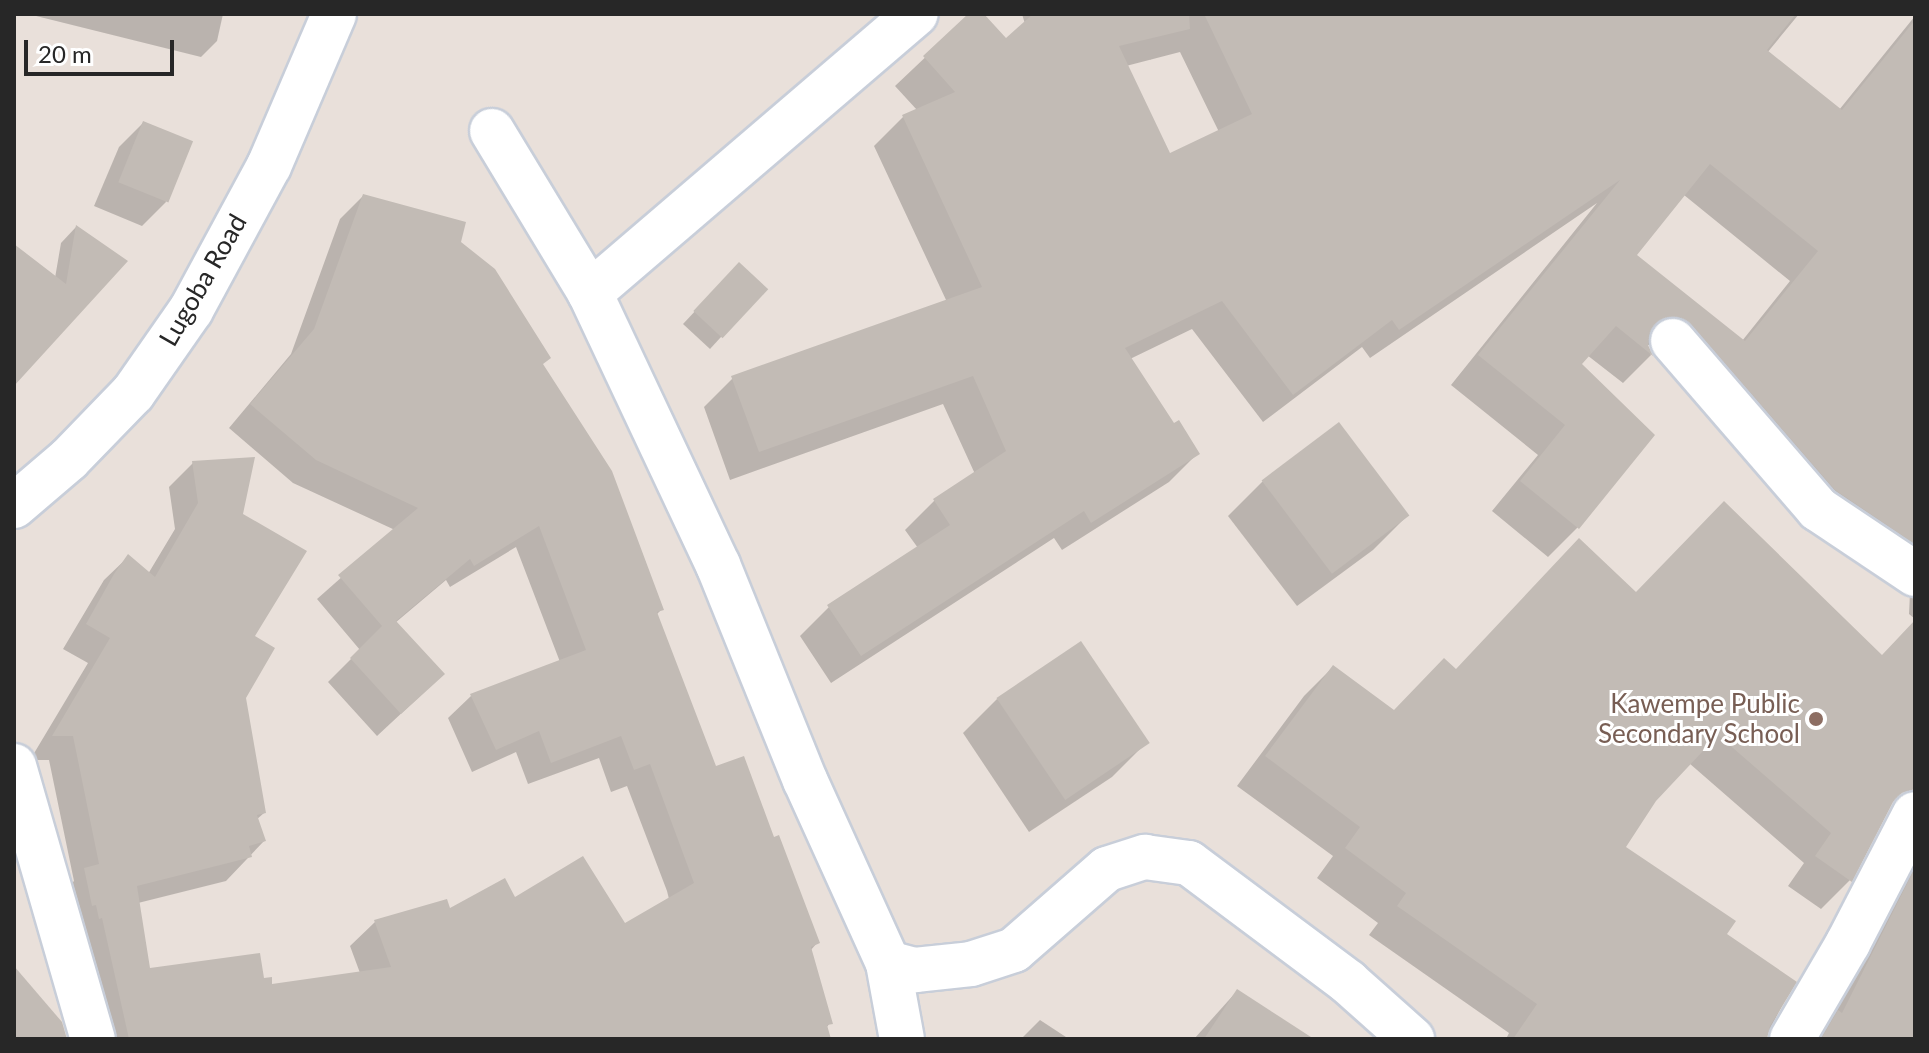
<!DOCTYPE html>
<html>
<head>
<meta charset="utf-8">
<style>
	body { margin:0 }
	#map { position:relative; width:1929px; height:1053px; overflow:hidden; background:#e9e0da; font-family:Lato,sans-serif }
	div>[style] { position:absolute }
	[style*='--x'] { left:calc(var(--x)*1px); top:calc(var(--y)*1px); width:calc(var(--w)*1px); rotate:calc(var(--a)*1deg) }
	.shadow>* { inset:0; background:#0003 }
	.building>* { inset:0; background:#c2bbb5; transform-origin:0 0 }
	.roads { filter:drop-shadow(2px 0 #c8ced9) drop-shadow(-2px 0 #c8ced9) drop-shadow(0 2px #c8ced9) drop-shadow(0 -2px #c8ced9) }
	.street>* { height:44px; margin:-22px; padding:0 22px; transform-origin:22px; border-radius:22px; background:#fff }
	.secondary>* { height:44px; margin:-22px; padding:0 22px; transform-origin:22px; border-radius:22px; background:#fff }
	.dots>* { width:22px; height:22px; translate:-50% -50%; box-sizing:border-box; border:4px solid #fff; border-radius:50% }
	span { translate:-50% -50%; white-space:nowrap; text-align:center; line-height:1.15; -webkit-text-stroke:6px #fff; paint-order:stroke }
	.street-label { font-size:26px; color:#272727 }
	.education-label { font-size:26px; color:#785e54 }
	.right { translate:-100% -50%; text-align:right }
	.frame { position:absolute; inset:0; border:16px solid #272727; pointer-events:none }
	.scale { position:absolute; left:24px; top:40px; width:150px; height:36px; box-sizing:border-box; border:4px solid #272727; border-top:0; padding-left:10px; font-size:24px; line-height:28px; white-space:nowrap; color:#272727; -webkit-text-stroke:6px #fff; paint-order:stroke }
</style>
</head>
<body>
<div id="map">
	<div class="shadow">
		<div style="clip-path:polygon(28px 14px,223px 14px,217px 41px,201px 57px)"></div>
		<div style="clip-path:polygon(evenodd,971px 14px,982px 14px,1006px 41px,1025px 24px,1022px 14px,1799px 14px,1767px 53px,1839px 110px,1915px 16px,1915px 619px,1909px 614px,1910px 593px,1651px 345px,1646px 345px,1651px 355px,1623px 383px,1587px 355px,1579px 364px,1652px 435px,1577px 528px,1548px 557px,1492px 511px,1538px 455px,1451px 385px,1597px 203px,1370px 358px,1362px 347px,1263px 422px,1192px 329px,1130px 359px,1173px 426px,1198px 453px,1169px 482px,1062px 550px,1054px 538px,831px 683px,800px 636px,829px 607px,918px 548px,905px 530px,934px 501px,975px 474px,943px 404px,730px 480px,704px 407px,733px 378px,947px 302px,874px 146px,903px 117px,917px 110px,895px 86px,971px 14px,1180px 52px,1219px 132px,1169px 156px,1126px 66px,1180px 52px,971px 14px,1684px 195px,1790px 281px,1742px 341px,1635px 256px,1684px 195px)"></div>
		<div style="clip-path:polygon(143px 123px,166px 202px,142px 226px,94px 206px,119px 147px)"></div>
		<div style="clip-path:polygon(363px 196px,459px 243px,542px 365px,662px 609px,656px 615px,714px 769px,773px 839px,817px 943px,810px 951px,830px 1023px,826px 1028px,829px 1039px,704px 1039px,667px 891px,627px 786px,611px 792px,599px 758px,528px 784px,516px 752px,472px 772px,448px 718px,471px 696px,560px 662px,516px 547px,450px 587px,446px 580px,395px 623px,420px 696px,377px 736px,328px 682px,360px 650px,317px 599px,395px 530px,293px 483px,229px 428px,291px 354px,340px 219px)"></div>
		<div style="clip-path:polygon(76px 227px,125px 262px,14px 383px,14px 264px,55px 278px,61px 243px)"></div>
		<div style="clip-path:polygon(727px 277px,765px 289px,710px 349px,683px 324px)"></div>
		<div style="clip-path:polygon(1339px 425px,1407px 516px,1373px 550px,1297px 606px,1228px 516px,1262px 482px)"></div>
		<div style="clip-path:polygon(193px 463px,241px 515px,253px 637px,243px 698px,264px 813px,256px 820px,264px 841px,226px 881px,138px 903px,148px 970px,263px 980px,270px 987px,360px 973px,350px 946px,375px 922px,446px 902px,449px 910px,515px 900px,668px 1039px,100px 1039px,61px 894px,74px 881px,49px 760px,30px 760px,88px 663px,63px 649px,104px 580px,128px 557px,148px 574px,175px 529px,169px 487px)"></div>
		<div style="clip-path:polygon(1635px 595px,1881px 657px,1915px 622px,1915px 750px,1850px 880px,1821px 909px,1788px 886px,1804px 863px,1689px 763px,1654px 799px,1623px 847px,1724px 935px,1794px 982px,1765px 1039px,1506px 1039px,1509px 1033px,1369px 935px,1378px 923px,1317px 878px,1333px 856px,1237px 786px,1304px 696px,1333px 667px,1394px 712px,1455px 671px)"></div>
		<div style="clip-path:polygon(997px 699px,1146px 743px,1112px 777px,1029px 832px,963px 733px)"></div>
		<div style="clip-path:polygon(1915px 866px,1915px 1039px,1812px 1039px,1892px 889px)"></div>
		<div style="clip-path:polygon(1237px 991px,1310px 1039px,1194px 1039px)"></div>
		<div style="clip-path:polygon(1040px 1020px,1069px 1039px,1021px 1039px)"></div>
	</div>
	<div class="building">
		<div style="clip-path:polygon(evenodd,968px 14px,984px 14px,1006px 38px,1033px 14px,1189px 14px,1190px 29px,1119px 46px,1170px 153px,1252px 114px,1204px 14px,1796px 14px,1767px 50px,1842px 110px,1915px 20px,1915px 544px,1835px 490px,1692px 325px,1680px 317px,1668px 317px,1656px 323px,1649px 334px,1648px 345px,1653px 356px,1616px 326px,1582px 364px,1655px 435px,1579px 529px,1520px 481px,1565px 425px,1478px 355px,1620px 180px,1399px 330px,1392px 320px,1293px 395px,1222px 301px,1125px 348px,1174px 423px,1179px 420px,1200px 454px,1091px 523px,1084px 511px,861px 656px,827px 605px,950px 525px,933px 499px,1006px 451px,973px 376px,759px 452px,731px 376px,982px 287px,902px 115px,955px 92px,923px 56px,968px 14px,1710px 164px,1818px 251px,1745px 341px,1637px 255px,1710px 164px)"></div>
		<div style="left:143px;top:121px;width:54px;height:66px;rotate:22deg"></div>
		<div style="clip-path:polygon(363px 194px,466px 222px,461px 242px,495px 269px,551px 358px,543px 364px,612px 471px,664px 610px,657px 612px,716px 766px,744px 756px,774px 837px,779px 835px,820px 943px,811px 947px,833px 1024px,827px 1025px,831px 1039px,129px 1039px,102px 918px,99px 919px,96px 905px,92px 906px,84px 868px,99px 864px,73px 736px,52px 736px,110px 638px,86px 624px,114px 574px,128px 554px,155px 577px,198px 503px,192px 461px,255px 457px,243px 514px,307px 551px,255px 636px,275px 648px,246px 698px,266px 813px,257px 815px,266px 841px,249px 846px,252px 857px,137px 886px,150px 968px,260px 953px,264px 978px,272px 977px,272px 984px,391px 967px,374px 920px,447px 899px,450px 908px,505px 878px,515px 897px,583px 856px,625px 923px,694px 883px,650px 764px,634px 770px,621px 736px,551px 763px,539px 731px,496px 750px,470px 694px,586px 650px,539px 526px,474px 566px,470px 559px,396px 621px,445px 674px,401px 714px,350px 658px,382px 626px,338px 575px,418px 508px,316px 460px,250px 404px,314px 329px)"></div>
		<div style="clip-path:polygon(76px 225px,128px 261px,14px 386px,14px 244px,66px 284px)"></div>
		<div style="left:739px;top:262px;width:40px;height:67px;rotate:43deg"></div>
		<div style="left:1339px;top:422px;width:117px;height:97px;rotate:53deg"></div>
		<div style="clip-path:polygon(1724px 501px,1882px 655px,1915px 620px,1915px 789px,1902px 793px,1893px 802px,1852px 882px,1815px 856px,1831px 833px,1718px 735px,1656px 801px,1626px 847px,1736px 921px,1727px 934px,1797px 982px,1770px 1026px,1767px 1039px,1513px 1039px,1537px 1004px,1397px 906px,1406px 893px,1345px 848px,1360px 827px,1265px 756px,1333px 665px,1394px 710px,1444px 658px,1456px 669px,1579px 538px,1636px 592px)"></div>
		<div style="left:1081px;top:641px;width:123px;height:102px;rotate:56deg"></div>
		<div style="clip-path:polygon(1915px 868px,1915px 1039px,1821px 1039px,1838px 1010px,1842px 1013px)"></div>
		<div style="clip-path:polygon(14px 966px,62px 1022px,67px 1039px,14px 1039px)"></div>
		<div style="clip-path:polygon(1237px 989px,1314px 1039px,1204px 1039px)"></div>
	</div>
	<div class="roads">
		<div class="street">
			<div style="--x:492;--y:131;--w:189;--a:58.8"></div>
			<div style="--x:590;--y:293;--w:301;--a:64.8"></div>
			<div style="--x:718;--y:565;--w:232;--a:68"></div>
			<div style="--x:805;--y:780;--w:201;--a:65.6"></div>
			<div style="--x:888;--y:963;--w:77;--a:79.6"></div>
			<div style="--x:590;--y:293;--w:429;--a:-40.6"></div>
			<div style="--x:1673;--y:341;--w:222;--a:49.2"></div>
			<div style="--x:1818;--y:509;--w:117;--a:33.8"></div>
			<div style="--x:14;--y:766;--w:284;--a:73.9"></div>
			<div style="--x:888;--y:963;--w:28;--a:15"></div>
			<div style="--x:915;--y:970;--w:56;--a:-6.1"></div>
			<div style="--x:971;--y:964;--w:45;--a:-18"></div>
			<div style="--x:1014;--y:950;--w:123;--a:-41.1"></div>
			<div style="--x:1107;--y:869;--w:40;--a:-18"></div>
			<div style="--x:1145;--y:857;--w:44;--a:7.8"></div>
			<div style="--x:1189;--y:863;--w:199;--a:36.8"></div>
			<div style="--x:1348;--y:982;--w:86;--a:41.7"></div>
			<div style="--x:1792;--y:1039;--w:111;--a:-59.7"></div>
			<div style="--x:1848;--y:943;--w:145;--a:-62.6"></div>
		</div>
		<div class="secondary">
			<div style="--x:14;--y:506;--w:72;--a:-40.5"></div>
			<div style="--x:69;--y:459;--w:92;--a:-45.9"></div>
			<div style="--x:133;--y:393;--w:101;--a:-55.1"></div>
			<div style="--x:191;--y:310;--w:164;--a:-61.6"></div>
			<div style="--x:269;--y:166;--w:165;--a:-66.8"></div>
		</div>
	</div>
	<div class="dots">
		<div style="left:1816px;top:719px;background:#8d6e63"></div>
	</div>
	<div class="street-label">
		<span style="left:203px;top:280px;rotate:-60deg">Lugoba Road</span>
	</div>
	<div class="education-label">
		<span class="right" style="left:1800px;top:719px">Kawempe Public<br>Secondary School</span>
	</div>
	<div class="frame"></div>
	<div class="scale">20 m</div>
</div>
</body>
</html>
